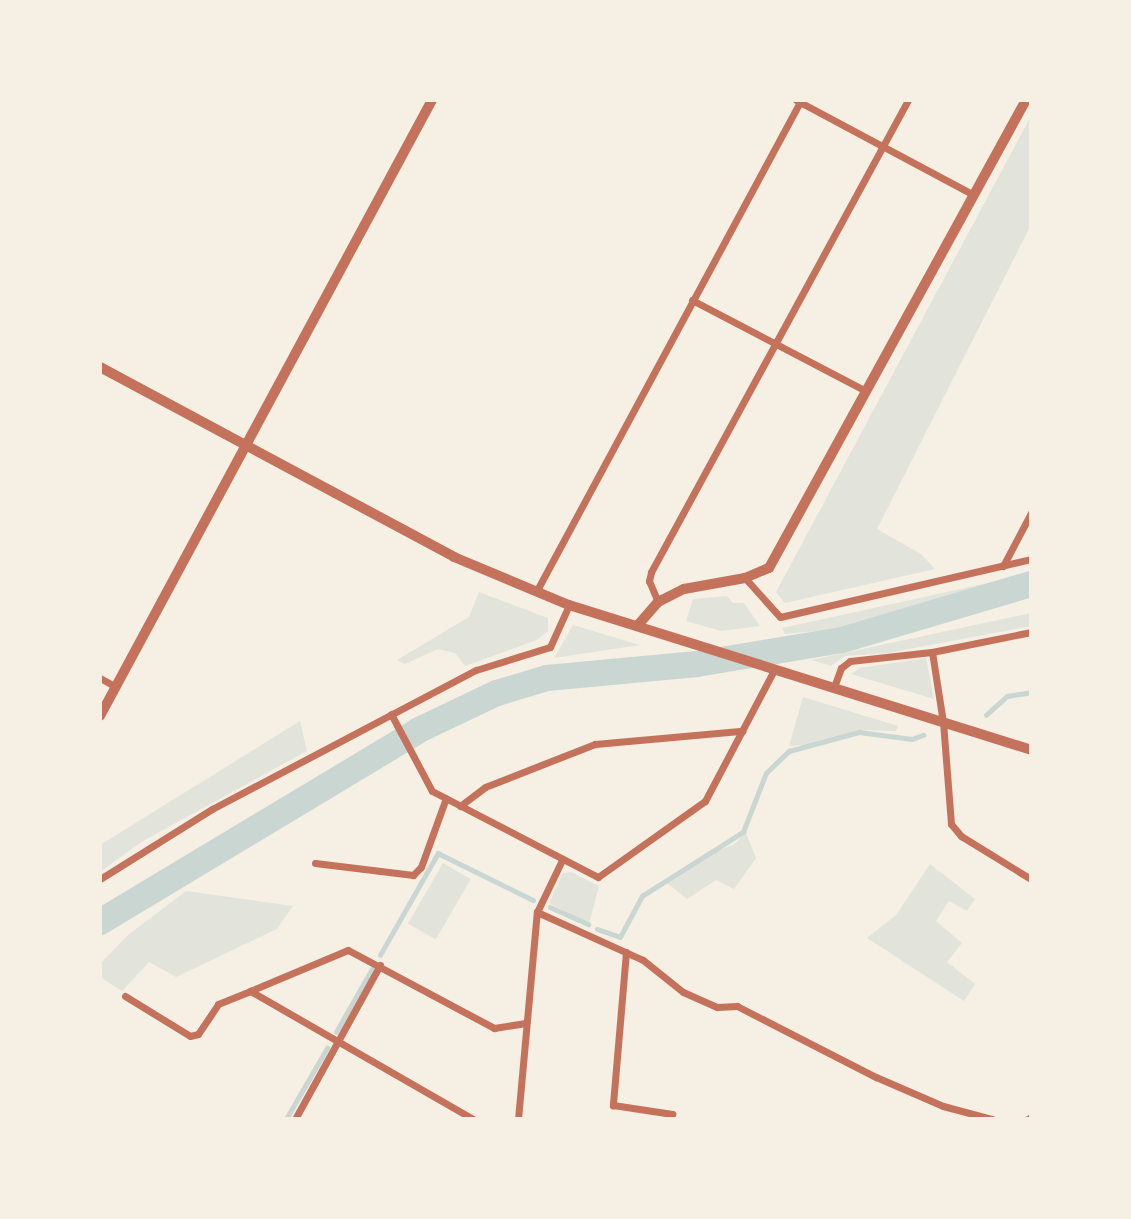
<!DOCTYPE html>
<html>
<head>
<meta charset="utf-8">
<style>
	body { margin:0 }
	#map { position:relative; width:1131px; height:1219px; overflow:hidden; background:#f6efe4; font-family:"Nunito Sans",sans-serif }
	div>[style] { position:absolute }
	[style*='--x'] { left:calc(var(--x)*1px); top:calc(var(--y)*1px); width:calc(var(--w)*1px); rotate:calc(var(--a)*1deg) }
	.green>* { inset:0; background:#e2e4dc; transform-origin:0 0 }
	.stream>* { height:4.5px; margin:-2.25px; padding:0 2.25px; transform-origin:2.25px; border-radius:2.25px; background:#c9d6d2 }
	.river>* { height:26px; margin:-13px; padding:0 13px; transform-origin:13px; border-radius:13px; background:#c9d6d2 }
	.minor>* { height:7px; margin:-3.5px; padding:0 3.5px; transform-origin:3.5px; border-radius:3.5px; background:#c5725c }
	.tertiary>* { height:10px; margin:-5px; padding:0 5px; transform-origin:5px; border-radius:5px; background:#c5725c }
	span { translate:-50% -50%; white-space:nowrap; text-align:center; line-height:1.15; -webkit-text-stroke:5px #f6efe4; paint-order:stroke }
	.frame { position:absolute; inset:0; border:102px solid #f6efe4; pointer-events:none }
</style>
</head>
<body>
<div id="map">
	<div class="green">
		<div style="clip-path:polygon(1031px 116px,1031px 225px,877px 529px,921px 554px,935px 569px,785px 603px,776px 592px)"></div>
		<div style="clip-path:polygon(1011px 578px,831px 630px,785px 634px,782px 628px)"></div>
		<div style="clip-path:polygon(479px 592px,548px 618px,548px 631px,537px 640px,465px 666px,455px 653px,438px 649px,405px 664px,397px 660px,469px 617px)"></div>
		<div style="clip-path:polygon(727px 596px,733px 603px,744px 603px,760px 626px,721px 631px,686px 621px,693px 599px)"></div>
		<div style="clip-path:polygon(1031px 613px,1031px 626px,888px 653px,845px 656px,831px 666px,811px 660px)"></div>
		<div style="clip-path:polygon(573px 625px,640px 645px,554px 658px)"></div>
		<div style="clip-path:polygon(926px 658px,934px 699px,851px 674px,860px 668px)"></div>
		<div style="clip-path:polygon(803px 697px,898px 726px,896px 731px,859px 730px,821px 744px,789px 746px)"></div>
		<div style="clip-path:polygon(300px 721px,307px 751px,143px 841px,100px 872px,100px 845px)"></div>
		<div style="clip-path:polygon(746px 833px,756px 858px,734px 889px,716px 880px,687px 899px,667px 883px,712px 852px,733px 845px)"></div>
		<div style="left:443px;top:863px;width:32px;height:70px;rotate:30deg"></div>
		<div style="clip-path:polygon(930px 864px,975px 899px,967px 911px,949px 901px,936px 921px,962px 943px,947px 962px,975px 984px,964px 1001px,867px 938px,896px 915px)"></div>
		<div style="clip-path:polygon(571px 872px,599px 886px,589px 924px,549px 903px,563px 873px)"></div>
		<div style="clip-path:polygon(186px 891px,293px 906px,277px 929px,176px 977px,149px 962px,122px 991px,100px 977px,100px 964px,128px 935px)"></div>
	</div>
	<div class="stream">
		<div style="--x:986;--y:715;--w:28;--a:-42"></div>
		<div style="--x:1007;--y:696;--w:24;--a:-9"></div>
		<div style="--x:550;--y:907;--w:42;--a:24.1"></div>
		<div style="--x:597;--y:929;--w:24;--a:19"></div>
		<div style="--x:620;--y:937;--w:47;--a:-61.8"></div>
		<div style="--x:642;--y:896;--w:120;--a:-32.4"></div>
		<div style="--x:743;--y:832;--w:63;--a:-68.7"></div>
		<div style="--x:766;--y:773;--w:32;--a:-44"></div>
		<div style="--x:789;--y:751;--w:73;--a:-15.2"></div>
		<div style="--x:859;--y:732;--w:53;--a:7.5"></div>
		<div style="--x:912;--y:739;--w:12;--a:-20"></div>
		<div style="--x:380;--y:955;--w:117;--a:-60.4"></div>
		<div style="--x:438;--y:853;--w:106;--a:26.3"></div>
		<div style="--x:336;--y:1032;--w:73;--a:-60.3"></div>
		<div style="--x:286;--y:1119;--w:82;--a:-60"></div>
	</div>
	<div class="river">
		<div style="--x:100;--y:922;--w:372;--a:-31"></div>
		<div style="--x:419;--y:730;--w:86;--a:-25.4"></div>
		<div style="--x:497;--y:693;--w:52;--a:-16.7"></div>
		<div style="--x:547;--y:678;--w:151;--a:-5.3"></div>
		<div style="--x:697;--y:664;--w:147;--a:-9.4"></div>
		<div style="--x:842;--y:640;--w:197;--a:-16.5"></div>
	</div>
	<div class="minor">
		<div style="--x:796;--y:100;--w:202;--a:28.1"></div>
		<div style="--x:692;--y:300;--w:196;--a:27.6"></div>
		<div style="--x:1003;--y:566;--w:60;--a:-62.2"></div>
		<div style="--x:745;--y:578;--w:52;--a:48.1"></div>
		<div style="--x:780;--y:617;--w:258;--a:-13"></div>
		<div style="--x:536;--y:592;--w:559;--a:-61.69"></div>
		<div style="--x:658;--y:602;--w:23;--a:-113"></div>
		<div style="--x:649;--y:581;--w:9;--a:-77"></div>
		<div style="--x:651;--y:572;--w:537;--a:-61.43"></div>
		<div style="--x:932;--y:652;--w:101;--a:-11.4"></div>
		<div style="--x:100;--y:678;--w:18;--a:29"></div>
		<div style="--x:834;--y:687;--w:20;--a:-70"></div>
		<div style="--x:841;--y:668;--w:11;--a:-38"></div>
		<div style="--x:850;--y:661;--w:82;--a:-6.3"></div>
		<div style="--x:932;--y:652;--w:71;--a:81.1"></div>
		<div style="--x:943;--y:722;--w:102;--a:85.5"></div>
		<div style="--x:951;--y:824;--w:16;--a:50"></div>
		<div style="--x:961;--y:836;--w:82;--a:31.6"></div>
		<div style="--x:391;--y:714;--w:87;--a:62"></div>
		<div style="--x:432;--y:791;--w:187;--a:27.4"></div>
		<div style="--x:598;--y:877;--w:131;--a:-35.4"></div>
		<div style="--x:705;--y:801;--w:150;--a:-62.2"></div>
		<div style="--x:460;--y:806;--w:31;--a:-37"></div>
		<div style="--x:485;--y:787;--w:118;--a:-21.4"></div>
		<div style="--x:595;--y:744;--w:148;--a:-5.1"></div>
		<div style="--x:315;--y:863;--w:99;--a:7"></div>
		<div style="--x:413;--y:875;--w:11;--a:-45"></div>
		<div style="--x:421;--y:867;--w:73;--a:-70.1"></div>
		<div style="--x:100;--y:879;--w:132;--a:-32"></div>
		<div style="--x:212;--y:809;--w:298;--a:-27.8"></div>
		<div style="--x:476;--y:670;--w:77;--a:-17.3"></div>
		<div style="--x:550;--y:647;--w:46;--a:-65.7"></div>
		<div style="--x:537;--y:912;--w:116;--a:24.4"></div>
		<div style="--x:643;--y:960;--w:51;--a:38.7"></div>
		<div style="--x:683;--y:992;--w:37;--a:24"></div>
		<div style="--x:717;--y:1007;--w:20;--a:-3"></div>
		<div style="--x:737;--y:1006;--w:156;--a:27.1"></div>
		<div style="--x:876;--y:1077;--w:73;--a:23.4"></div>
		<div style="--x:943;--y:1106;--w:51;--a:14.9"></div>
		<div style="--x:626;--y:952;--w:154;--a:94.9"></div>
		<div style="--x:613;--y:1105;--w:60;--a:8.7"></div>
		<div style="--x:672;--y:1114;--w:5;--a:112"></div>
		<div style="--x:125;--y:996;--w:76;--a:31.6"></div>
		<div style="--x:190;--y:1036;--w:8;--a:-14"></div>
		<div style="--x:198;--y:1034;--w:36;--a:-56"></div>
		<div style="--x:218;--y:1004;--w:35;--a:-22"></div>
		<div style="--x:295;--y:1119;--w:176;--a:-61.1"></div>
		<div style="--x:473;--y:1119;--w:257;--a:-150.1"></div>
		<div style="--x:250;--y:991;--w:106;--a:-22.7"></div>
		<div style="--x:348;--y:950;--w:166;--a:28.1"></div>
		<div style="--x:494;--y:1028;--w:32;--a:-9"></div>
		<div style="--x:518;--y:1119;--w:208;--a:-84.8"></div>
		<div style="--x:537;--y:912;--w:58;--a:-64.3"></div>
		<div style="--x:1028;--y:1119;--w:4;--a:-34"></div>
	</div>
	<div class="tertiary">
		<div style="--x:100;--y:367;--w:402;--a:28.2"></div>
		<div style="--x:454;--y:557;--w:125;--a:22.7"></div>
		<div style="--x:569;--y:605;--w:484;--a:17.4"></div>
		<div style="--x:638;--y:625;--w:30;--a:-49"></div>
		<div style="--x:658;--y:602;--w:29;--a:-27"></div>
		<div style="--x:684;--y:589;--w:62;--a:-10.2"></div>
		<div style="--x:745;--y:578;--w:26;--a:-23"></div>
		<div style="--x:769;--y:568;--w:534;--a:-61.23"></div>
		<div style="--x:100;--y:716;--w:700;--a:-61.68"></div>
	</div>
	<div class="frame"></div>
</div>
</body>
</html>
